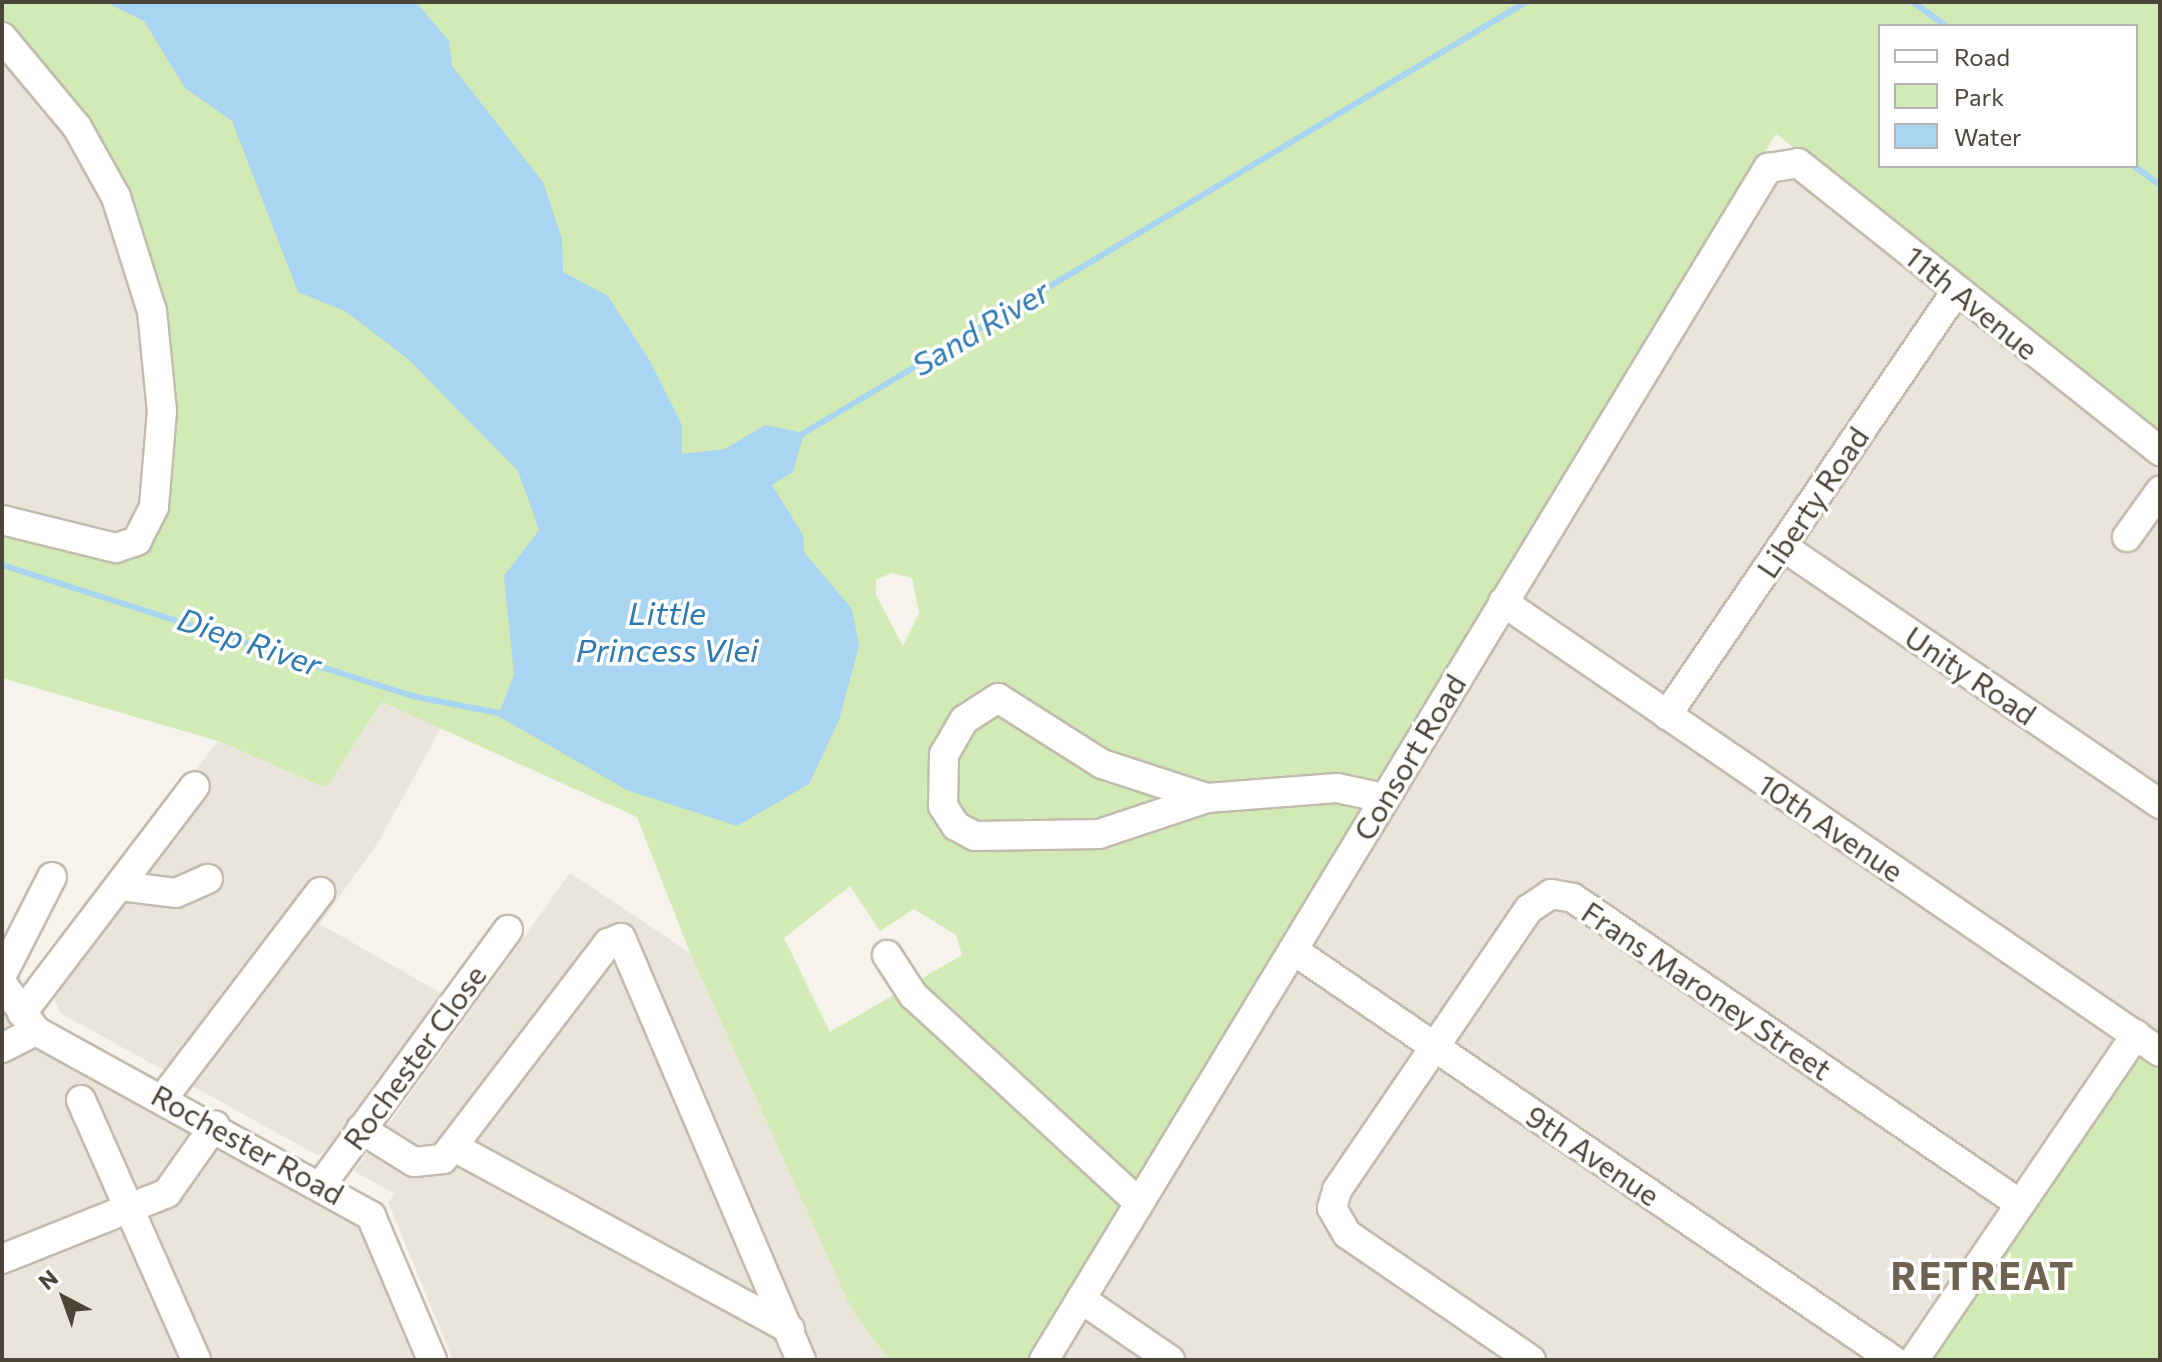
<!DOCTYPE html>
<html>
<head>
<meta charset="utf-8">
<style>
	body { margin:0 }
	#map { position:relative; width:2162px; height:1362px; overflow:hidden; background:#f6f3ec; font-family:Commissioner,sans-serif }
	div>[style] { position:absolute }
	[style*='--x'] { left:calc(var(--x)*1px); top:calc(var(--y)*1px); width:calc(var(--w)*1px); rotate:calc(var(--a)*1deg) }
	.residential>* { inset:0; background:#eae5da }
	.green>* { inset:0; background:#d2eab5 }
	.water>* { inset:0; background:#a9d4f2 }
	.stream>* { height:6px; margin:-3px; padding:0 3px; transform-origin:3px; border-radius:3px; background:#a9d4f2 }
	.roads { filter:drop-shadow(2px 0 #c2bbae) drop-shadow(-2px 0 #c2bbae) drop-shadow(0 2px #c2bbae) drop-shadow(0 -2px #c2bbae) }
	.minor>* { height:28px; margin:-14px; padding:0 14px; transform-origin:14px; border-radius:14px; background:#fff }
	span { translate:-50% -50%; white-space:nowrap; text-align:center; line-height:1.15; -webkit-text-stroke:7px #fff; paint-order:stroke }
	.street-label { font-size:30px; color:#4b4439 }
	.water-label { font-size:32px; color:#2e7ab2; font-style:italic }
	.district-label { font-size:38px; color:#6e6250; font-weight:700; letter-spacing:2px }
	.frame { position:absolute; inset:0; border:4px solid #4b4439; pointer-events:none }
	.legend { position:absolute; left:1878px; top:24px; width:260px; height:144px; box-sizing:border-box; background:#fff; border:2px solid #b7b4b0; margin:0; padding:10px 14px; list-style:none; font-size:24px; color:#4b4439 }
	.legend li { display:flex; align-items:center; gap:16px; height:40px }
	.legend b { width:40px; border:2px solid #b7b4b0 }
	.north { position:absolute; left:24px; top:1258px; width:80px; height:80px; -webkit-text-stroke:6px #fff; paint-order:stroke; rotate:319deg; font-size:22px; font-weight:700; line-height:32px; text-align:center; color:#4b4439 }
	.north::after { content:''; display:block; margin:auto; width:28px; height:36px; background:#4b4439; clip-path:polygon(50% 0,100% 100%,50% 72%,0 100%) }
</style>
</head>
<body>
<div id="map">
	<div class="residential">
		<div style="clip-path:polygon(2px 37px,77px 127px,160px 356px,137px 541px,2px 520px)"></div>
		<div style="clip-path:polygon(1782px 162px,2160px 453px,2160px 1053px,2137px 1037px,1914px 1360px,1045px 1360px)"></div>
		<div style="clip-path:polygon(382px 702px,441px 728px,379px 841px,320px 924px,446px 996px,334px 1147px,317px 1155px,60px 1013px,51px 989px,208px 780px,195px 771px,218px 741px,326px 788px)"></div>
		<div style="clip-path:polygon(570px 873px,690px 953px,852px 1309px,889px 1360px,453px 1360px,388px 1202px,395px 1194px,354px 1171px,372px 1147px,409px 1144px,386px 1128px)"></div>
		<div style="clip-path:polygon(2px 983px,25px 1020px,356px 1204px,432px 1360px,2px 1360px)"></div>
	</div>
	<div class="green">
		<div style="clip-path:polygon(evenodd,2px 2px,2160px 2px,2160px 439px,1776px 134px,1033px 1360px,889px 1360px,852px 1310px,690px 953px,637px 817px,382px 702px,326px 788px,218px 741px,2px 678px,2px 529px,137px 541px,162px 411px,116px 197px,2px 37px,2px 2px,1880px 26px,2136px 26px,2136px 166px,1880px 166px,1880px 26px,2px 2px,891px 573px,912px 578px,919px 613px,903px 646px,876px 595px,876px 580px,891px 573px,2px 2px,850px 886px,880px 931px,914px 909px,956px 935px,962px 955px,830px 1032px,784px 938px,850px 886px)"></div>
		<div style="clip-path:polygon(2149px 1059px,2160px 1063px,2160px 1360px,1929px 1360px,2135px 1060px)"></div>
	</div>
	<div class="water">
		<div style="clip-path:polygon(105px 2px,416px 2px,449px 41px,452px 66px,543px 182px,562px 239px,563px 272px,608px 296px,651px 363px,682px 425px,682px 454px,725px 449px,765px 425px,804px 433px,793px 472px,772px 485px,803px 535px,804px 552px,852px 609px,859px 646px,839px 720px,809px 784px,737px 826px,627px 790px,498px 716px,514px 675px,504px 576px,539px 530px,518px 471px,408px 359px,345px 311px,298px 292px,232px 121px,185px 88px,144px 21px)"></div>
	</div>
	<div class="stream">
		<div style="--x:1913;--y:2;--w:41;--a:36"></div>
		<div style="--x:2134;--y:166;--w:32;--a:36"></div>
		<div style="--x:799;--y:436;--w:847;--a:-30.84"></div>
		<div style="--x:2;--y:565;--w:430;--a:17.7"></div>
		<div style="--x:412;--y:696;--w:93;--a:11.2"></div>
	</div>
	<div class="roads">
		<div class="minor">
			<div style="--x:2;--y:37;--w:117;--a:50.2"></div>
			<div style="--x:77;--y:127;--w:80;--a:60.9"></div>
			<div style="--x:116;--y:197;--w:120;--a:72.5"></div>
			<div style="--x:152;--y:311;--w:100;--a:84.3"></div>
			<div style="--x:162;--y:411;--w:96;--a:94.8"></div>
			<div style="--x:154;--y:507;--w:38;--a:117"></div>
			<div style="--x:137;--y:541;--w:22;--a:162"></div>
			<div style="--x:116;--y:548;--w:117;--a:-166.2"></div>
			<div style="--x:2127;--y:537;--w:57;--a:-54.3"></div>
			<div style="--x:1782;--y:546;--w:458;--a:34.3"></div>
			<div style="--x:1503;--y:602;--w:796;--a:34.41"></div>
			<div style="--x:1667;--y:715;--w:515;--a:-55.69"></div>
			<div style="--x:1207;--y:798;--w:110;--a:-162.1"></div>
			<div style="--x:1102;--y:764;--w:123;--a:-147.6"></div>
			<div style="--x:998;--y:698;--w:40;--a:147.1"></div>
			<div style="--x:964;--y:720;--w:39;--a:120"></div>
			<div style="--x:944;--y:754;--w:52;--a:91.1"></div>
			<div style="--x:943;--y:806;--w:24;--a:57"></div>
			<div style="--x:956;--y:826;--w:21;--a:28"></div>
			<div style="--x:975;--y:836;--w:124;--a:-0.9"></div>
			<div style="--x:1099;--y:834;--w:114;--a:-18.4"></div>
			<div style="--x:1207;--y:798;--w:130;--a:-4.4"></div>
			<div style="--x:1337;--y:788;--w:48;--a:12"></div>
			<div style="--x:120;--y:886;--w:56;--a:7.1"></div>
			<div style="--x:176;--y:893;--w:35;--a:-24"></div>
			<div style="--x:1293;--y:950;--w:727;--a:34.35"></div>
			<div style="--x:887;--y:955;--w:48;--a:57"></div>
			<div style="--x:913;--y:995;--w:307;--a:42.6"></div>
			<div style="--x:2;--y:975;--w:110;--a:-63"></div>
			<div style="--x:2;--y:983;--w:59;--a:54.7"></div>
			<div style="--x:36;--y:1031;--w:383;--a:28.9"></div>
			<div style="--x:371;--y:1216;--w:156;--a:67"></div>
			<div style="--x:22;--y:1013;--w:285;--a:-52.7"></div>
			<div style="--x:2;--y:1048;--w:38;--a:-27"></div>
			<div style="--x:164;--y:1097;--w:258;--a:-52.7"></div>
			<div style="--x:81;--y:1100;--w:284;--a:66.1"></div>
			<div style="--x:361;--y:1129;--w:62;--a:31.9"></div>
			<div style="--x:414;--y:1162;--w:29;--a:-6"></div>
			<div style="--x:443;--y:1159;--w:272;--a:-52.6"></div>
			<div style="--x:608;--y:943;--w:14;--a:-21"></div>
			<div style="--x:621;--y:938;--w:459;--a:66.9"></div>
			<div style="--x:456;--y:1148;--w:380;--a:28.5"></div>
			<div style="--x:322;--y:1184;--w:315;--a:-53.8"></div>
			<div style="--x:2;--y:1259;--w:178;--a:-21.8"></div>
			<div style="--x:167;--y:1193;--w:83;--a:-54.8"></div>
			<div style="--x:1081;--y:1299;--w:108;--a:34.4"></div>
			<div style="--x:1044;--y:1360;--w:1395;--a:-58.73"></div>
			<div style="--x:1768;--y:168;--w:30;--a:-9"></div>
			<div style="--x:1798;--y:163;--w:463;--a:38.5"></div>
			<div style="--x:1531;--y:1360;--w:223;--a:-145.6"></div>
			<div style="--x:1347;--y:1234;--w:30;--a:-120"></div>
			<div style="--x:1332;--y:1208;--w:19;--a:-74"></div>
			<div style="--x:1337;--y:1190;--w:340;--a:-55.7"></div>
			<div style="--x:1529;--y:909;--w:27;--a:-34"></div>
			<div style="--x:1551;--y:894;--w:22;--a:10"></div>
			<div style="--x:1573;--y:898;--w:542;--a:34.39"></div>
			<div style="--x:1914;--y:1360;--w:394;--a:-55.7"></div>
		</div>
	</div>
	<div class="street-label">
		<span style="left:1972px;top:302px;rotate:39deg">11th Avenue</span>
		<span style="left:1812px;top:502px;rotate:-56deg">Liberty Road</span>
		<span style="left:1971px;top:675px;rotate:34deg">Unity Road</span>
		<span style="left:1409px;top:757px;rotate:-59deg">Consort Road</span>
		<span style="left:1831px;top:827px;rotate:34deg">10th Avenue</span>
		<span style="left:1707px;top:990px;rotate:34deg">Frans Maroney Street</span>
		<span style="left:414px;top:1057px;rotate:-54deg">Rochester Close</span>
		<span style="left:248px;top:1144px;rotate:29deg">Rochester Road</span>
		<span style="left:1593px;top:1155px;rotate:34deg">9th Avenue</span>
	</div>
	<div class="water-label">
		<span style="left:980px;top:327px;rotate:-31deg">Sand River</span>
		<span style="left:667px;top:631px">Little<br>Princess Vlei</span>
		<span style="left:250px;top:641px;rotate:19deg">Diep River</span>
	</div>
	<div class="district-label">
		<span style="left:1983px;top:1275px">RETREAT</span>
	</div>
	<div class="frame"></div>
	<ul class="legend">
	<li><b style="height:10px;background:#fff"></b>Road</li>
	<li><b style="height:22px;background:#d2eab5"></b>Park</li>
	<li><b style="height:22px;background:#a9d4f2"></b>Water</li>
	</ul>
	<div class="north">N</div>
</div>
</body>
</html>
